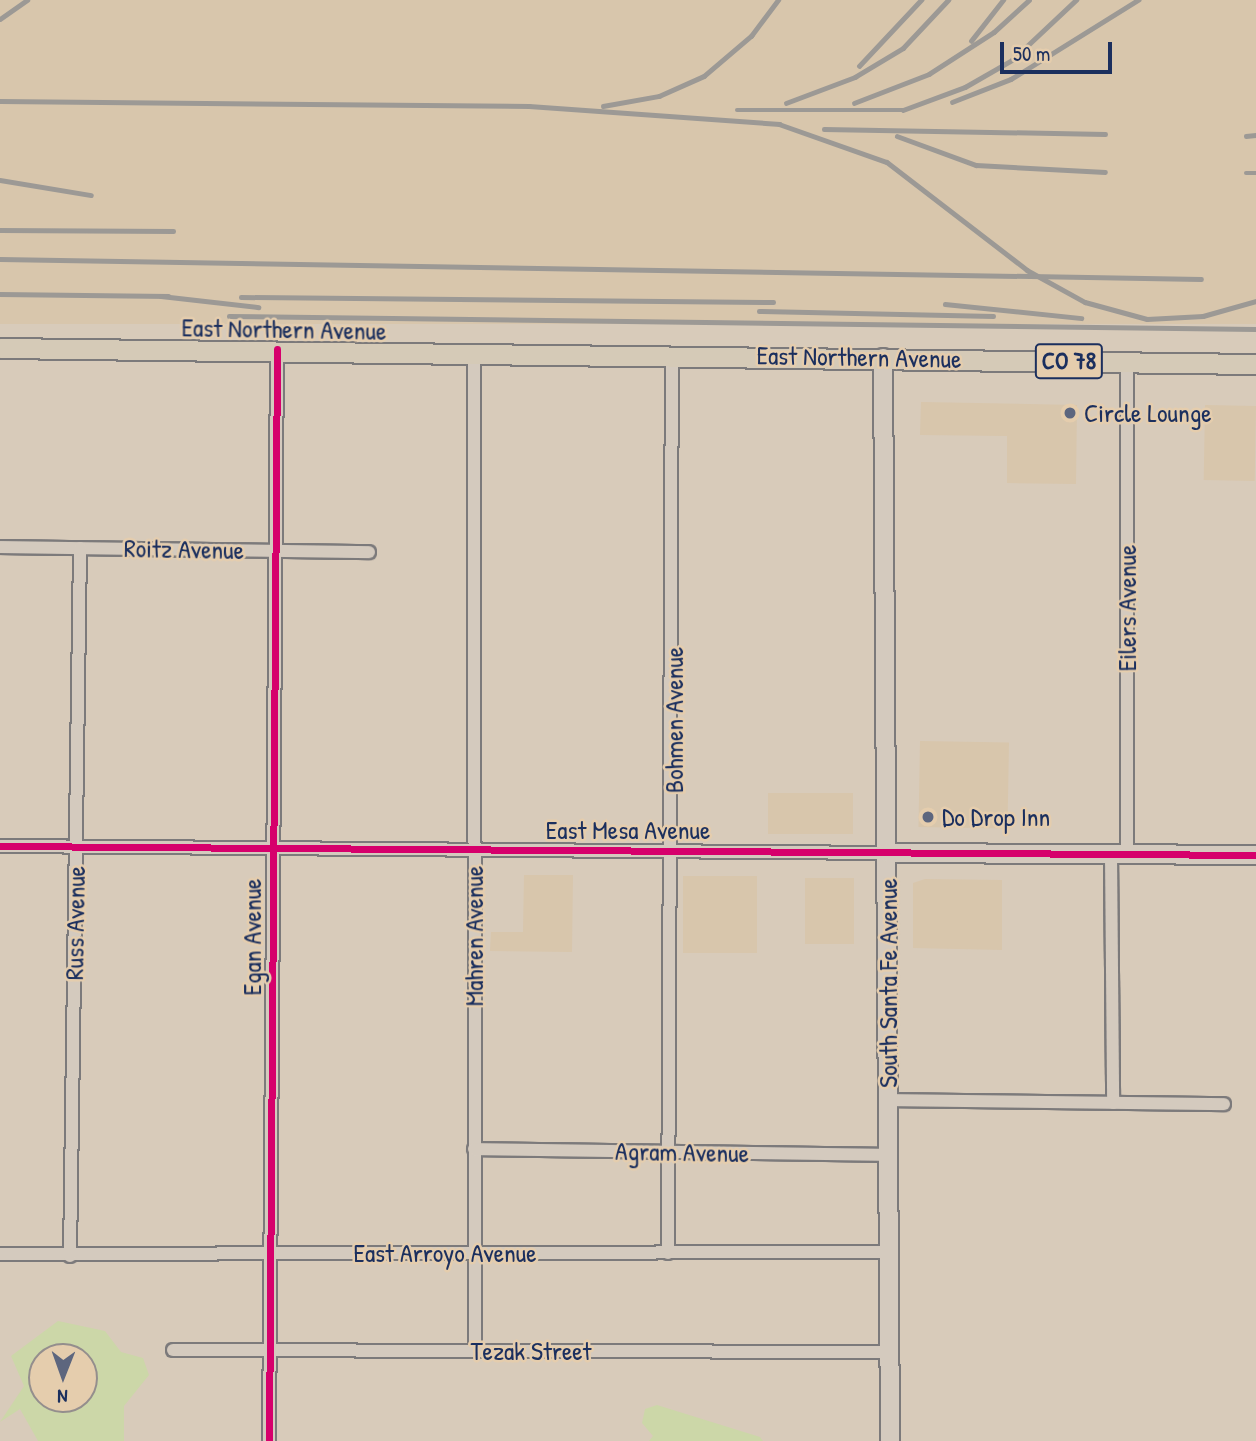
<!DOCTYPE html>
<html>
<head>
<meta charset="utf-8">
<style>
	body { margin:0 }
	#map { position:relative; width:1256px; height:1441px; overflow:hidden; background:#d8cbba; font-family:"Patrick Hand",sans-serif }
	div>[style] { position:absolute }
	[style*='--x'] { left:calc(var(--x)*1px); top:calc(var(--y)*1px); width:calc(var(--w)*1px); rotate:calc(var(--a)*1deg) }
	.built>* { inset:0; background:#d8c6ac; transform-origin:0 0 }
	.green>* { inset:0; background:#ccd7a8 }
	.roads { filter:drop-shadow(2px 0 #7c7a7b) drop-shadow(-2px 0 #7c7a7b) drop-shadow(0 2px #7c7a7b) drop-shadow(0 -2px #7c7a7b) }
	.street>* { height:12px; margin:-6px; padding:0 6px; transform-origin:6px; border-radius:6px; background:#d4cabe }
	.secondary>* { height:18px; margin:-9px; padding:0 9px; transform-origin:9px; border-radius:9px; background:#d4cabe }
	.primary>* { height:19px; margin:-9.5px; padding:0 9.5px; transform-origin:9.5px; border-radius:9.5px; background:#d5cab7 }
	.rail>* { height:4.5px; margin:-2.25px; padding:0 2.25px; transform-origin:2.25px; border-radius:2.25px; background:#9c9995 }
	.cycleway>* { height:7px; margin:-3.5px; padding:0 3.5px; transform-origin:3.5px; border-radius:3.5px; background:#d6006c }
	.dots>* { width:19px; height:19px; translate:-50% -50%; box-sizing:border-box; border:4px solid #e5cdad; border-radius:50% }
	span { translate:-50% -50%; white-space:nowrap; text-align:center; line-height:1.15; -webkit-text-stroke:5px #e5cdad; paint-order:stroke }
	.shield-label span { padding:2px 5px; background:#e5cdad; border:2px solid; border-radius:5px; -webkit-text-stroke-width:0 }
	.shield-label { font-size:24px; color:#1b2f5e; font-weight:700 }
	.street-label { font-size:26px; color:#1b2f5e }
	.poi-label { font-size:26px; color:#1b2f5e }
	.left { translate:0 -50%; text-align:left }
	.north { position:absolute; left:28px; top:1343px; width:70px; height:70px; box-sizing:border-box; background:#e5cdad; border:2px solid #948e8d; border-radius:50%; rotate:181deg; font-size:19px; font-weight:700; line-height:28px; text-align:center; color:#1b2f5e }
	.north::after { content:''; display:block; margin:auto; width:24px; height:32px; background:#5d667e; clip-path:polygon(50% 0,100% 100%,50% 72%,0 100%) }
	.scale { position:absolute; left:1000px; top:42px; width:112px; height:32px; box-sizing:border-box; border:4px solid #1b2f5e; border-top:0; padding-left:9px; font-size:21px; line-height:24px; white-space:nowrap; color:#1b2f5e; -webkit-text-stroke:5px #e5cdad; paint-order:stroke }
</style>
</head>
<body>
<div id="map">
	<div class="built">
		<div style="left:0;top:0;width:1256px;height:324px"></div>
		<div style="clip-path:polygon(921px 402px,1077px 405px,1076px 484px,1007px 483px,1007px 436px,920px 435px)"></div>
		<div style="left:1205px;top:405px;width:51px;height:75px;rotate:1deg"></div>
		<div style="left:920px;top:741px;width:89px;height:86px;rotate:1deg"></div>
		<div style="left:768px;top:793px;width:85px;height:41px"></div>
		<div style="clip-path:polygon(524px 875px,573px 875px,572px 952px,490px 951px,491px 932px,523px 932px)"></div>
		<div style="left:683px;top:876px;width:74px;height:77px"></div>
		<div style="left:805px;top:878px;width:49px;height:66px"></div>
		<div style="clip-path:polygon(925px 879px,1002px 880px,1002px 950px,913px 948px,913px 883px)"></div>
	</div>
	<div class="green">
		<div style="clip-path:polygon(evenodd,58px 1321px,105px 1331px,121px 1352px,143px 1358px,149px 1375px,124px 1406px,124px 1441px,38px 1441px,20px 1409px,0 1422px,24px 1386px,11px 1356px,58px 1321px,84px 1357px,84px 1399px,42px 1399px,42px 1357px,84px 1357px)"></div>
		<div style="clip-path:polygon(657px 1405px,760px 1437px,763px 1441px,649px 1441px,653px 1436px,642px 1423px,645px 1409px)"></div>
	</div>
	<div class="roads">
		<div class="street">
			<div style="--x:474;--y:352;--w:999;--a:89.94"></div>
			<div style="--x:0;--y:547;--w:369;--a:0.8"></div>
			<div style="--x:0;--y:846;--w:888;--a:0.45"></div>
			<div style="--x:1111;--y:854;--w:249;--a:89.5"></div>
			<div style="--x:1127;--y:854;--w:492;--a:-90"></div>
			<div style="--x:889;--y:1100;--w:335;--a:0.7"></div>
			<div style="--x:474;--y:1149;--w:416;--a:0.8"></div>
			<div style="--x:668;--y:1253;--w:899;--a:-89.75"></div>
			<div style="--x:0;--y:1254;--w:890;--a:-0.13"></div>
			<div style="--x:70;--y:1256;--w:708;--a:-89.19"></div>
			<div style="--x:173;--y:1350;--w:717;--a:0.16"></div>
			<div style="--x:269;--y:1441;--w:1092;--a:-89.58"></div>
		</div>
		<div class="secondary">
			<div style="--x:883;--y:358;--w:1083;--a:89.63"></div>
			<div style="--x:888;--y:853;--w:368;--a:0.3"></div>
		</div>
		<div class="primary">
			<div style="--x:0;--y:348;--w:1256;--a:0.73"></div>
		</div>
	</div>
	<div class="rail">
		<div style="--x:0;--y:19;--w:33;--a:-35"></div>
		<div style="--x:971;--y:41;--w:52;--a:-52"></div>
		<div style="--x:859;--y:66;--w:91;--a:-46.8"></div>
		<div style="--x:0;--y:101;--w:529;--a:0.54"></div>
		<div style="--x:529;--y:106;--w:251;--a:4.1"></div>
		<div style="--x:779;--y:124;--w:114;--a:19.4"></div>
		<div style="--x:887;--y:162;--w:177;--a:37.6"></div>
		<div style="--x:1027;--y:270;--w:66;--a:28.9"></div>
		<div style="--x:1085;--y:302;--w:64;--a:15.3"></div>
		<div style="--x:1147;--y:319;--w:56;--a:-3.1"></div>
		<div style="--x:1203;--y:316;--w:55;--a:-15.8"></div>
		<div style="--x:952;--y:102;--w:63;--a:-21.3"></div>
		<div style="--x:1011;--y:79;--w:150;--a:-31.9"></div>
		<div style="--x:786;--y:103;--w:74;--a:-20.6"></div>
		<div style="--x:855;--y:77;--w:56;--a:-31.1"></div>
		<div style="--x:903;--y:48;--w:66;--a:-46.8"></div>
		<div style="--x:854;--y:103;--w:80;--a:-21.1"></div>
		<div style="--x:929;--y:74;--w:77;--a:-32.9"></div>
		<div style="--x:994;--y:32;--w:47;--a:-42.4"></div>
		<div style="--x:603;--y:106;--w:57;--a:-10.1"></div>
		<div style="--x:659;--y:96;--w:49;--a:-24"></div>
		<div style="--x:704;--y:76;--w:62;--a:-40.4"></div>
		<div style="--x:751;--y:36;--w:45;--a:-53.1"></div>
		<div style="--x:737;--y:110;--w:166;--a:0"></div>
		<div style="--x:903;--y:110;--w:66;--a:-20.4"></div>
		<div style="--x:965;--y:87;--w:54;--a:-29.9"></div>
		<div style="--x:1012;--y:60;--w:88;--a:-43.2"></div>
		<div style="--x:824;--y:129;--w:281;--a:1"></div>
		<div style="--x:897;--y:136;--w:84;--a:20.2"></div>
		<div style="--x:976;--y:165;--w:129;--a:3.1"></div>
		<div style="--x:1246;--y:136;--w:10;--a:-6"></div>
		<div style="--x:1246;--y:173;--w:10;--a:0"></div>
		<div style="--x:0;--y:180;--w:92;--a:9.4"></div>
		<div style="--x:0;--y:230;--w:173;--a:0.3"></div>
		<div style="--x:0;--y:259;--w:1201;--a:0.95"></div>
		<div style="--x:0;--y:294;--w:168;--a:0.7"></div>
		<div style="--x:161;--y:296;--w:98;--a:6.5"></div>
		<div style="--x:241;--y:297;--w:532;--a:0.54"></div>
		<div style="--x:945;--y:304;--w:137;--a:5.9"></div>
		<div style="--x:759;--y:311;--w:234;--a:1.2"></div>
		<div style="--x:229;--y:316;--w:1027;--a:0.73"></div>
	</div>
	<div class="cycleway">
		<div style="--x:0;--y:846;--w:1256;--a:0.41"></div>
		<div style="--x:269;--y:1441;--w:1092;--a:-89.58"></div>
	</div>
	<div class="dots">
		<div style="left:1070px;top:413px;background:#5d667e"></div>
		<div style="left:928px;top:817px;background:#5d667e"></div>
	</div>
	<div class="shield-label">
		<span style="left:1069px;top:361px">CO 78</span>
	</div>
	<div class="street-label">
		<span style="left:284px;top:329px;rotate:1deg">East Northern Avenue</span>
		<span style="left:859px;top:357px;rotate:1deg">East Northern Avenue</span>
		<span style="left:184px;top:549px;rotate:1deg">Roitz Avenue</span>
		<span style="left:1127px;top:608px;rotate:-90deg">Eilers Avenue</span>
		<span style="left:674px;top:720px;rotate:-90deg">Bohmen Avenue</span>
		<span style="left:628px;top:830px">East Mesa Avenue</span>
		<span style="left:75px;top:923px;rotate:-89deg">Russ Avenue</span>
		<span style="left:474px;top:936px;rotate:-90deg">Mahren Avenue</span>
		<span style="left:252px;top:937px;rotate:-90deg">Egan Avenue</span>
		<span style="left:888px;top:983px;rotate:-90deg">South Santa Fe Avenue</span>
		<span style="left:682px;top:1152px;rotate:1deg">Agram Avenue</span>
		<span style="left:445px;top:1253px">East Arroyo Avenue</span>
		<span style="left:531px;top:1351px">Tezak Street</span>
	</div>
	<div class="poi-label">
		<span class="left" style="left:1084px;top:413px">Circle Lounge</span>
		<span class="left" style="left:942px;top:817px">Do Drop Inn</span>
	</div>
	<div class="north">N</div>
	<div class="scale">50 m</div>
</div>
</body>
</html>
